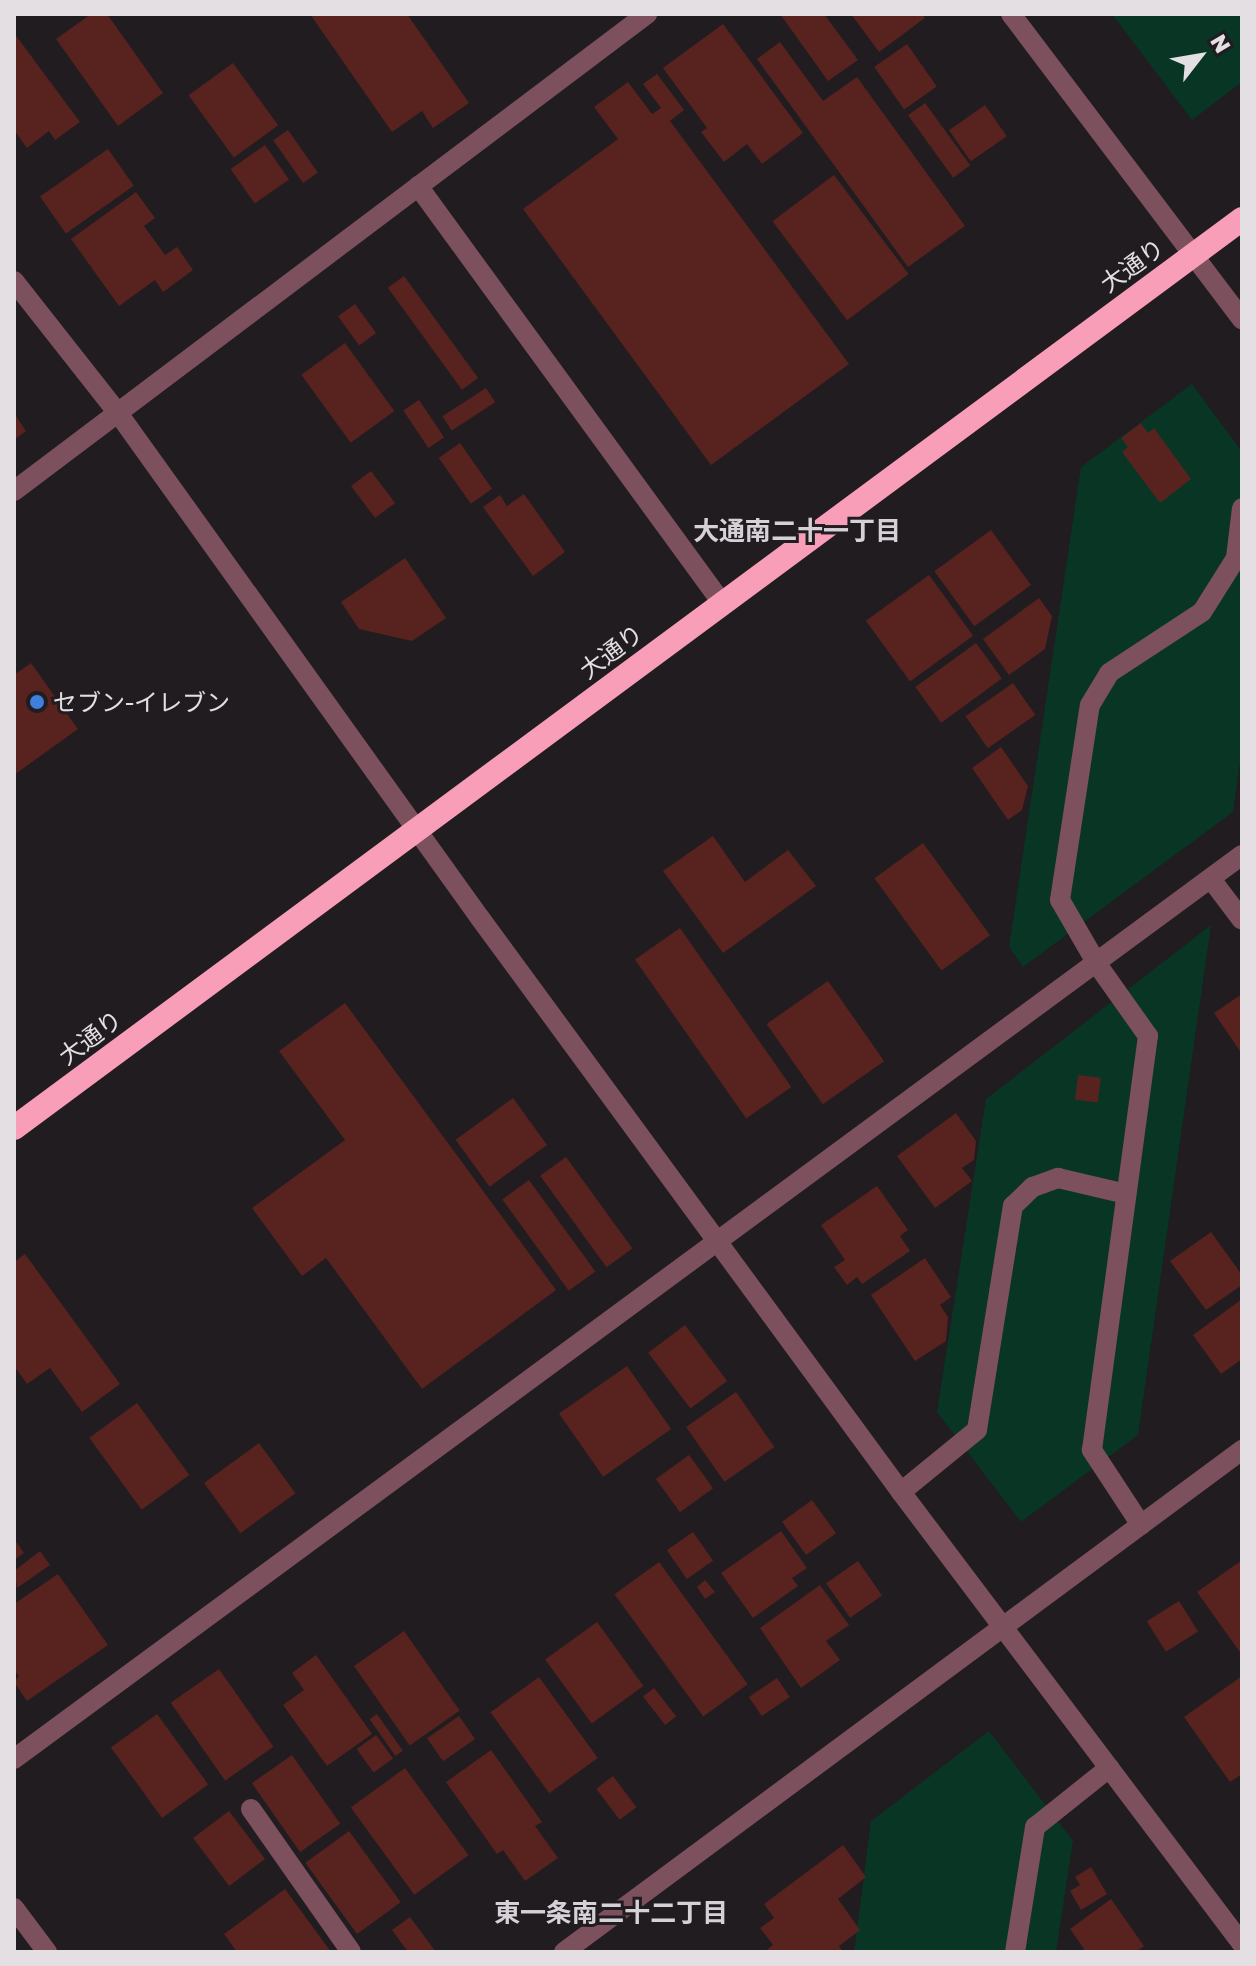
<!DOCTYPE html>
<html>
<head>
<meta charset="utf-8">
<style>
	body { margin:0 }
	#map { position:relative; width:1256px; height:1966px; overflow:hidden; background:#201c20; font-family:"Golos Text","Noto Sans JP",sans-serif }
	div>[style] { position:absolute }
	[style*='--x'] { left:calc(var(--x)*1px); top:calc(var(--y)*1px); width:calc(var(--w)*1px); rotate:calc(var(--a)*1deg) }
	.green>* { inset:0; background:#093525 }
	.building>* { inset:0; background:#58221f; transform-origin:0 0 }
	.minor>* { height:20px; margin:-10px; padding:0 10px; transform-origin:10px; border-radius:10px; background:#7d505d }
	.highway>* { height:24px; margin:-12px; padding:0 12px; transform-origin:12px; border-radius:12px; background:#f99eb8 }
	.dots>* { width:22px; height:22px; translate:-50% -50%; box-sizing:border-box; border:4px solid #201c20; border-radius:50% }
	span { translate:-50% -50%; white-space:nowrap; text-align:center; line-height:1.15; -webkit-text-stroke:6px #201c20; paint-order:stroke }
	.street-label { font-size:24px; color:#e3dfe3 }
	.poi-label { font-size:24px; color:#e3dfe3 }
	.left { translate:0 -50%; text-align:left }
	.neighbourhood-label { font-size:26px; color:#d6d0d7; font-weight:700 }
	.frame { position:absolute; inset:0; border:16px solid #e3dfe3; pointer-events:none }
	.north { position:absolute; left:1160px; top:16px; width:80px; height:80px; -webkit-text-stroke:6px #201c20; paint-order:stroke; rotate:59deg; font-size:22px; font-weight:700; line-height:32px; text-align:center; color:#e3dfe3 }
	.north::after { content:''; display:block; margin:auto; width:28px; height:36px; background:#e3dfe3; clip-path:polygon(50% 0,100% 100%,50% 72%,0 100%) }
</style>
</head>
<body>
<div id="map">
	<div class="green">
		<div style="clip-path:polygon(1112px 14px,1242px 14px,1242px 82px,1192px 120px)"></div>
		<div style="clip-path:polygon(1192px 384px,1242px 452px,1242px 748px,1233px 812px,1023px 967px,1009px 947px,1081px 467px)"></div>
		<div style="clip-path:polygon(1211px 925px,1138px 1435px,1021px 1522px,937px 1412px,986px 1099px)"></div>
		<div style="clip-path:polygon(989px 1731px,1073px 1841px,1056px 1952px,854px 1952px,871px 1821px)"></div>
	</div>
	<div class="building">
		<div style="clip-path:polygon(91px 14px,107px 14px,163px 93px,118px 126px,56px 39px)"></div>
		<div style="clip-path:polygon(310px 14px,407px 14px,469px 103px,433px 128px,422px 111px,392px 132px)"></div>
		<div style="clip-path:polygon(780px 14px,824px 14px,858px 60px,828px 81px)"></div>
		<div style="clip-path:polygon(851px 14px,922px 14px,925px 18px,879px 52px)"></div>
		<div style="clip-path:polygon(723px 24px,803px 133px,762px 164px,747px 144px,724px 162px,701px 132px,707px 128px,663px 68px)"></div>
		<div style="clip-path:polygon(14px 33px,80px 122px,55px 140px,49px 131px,27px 148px,14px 130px)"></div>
		<div style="clip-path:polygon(780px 42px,823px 101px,857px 77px,965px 226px,908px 267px,757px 59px)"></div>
		<div style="left:907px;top:44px;width:52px;height:40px;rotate:55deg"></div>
		<div style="left:233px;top:63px;width:77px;height:55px;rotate:54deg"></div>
		<div style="clip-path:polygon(657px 74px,684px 110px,670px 121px,849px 364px,711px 465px,523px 209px,618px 139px,594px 107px,628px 82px,652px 114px,661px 108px,643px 84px)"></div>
		<div style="left:925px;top:103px;width:77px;height:21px;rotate:54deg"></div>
		<div style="left:985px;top:105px;width:38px;height:44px;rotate:55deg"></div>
		<div style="left:288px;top:130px;width:52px;height:18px;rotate:55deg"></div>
		<div style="left:265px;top:145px;width:42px;height:42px;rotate:55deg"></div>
		<div style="left:108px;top:149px;width:45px;height:83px;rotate:55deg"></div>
		<div style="left:834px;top:175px;width:124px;height:77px;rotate:53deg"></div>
		<div style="clip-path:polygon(136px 192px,155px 218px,144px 226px,165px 255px,177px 247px,193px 270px,163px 292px,155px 280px,119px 306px,71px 239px)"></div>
		<div style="left:404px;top:276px;width:126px;height:20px;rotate:54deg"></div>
		<div style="left:355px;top:304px;width:36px;height:21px;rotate:54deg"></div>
		<div style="left:345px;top:343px;width:84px;height:54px;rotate:54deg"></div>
		<div style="left:486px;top:388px;width:17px;height:52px;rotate:57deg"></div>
		<div style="left:419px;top:400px;width:45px;height:19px;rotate:56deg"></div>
		<div style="clip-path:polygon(14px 413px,26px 431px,14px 440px)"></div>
		<div style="clip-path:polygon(1141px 423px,1148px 433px,1154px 428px,1191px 479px,1160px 503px,1122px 452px,1128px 447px,1121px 438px)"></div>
		<div style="left:460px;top:443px;width:56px;height:26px;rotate:55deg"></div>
		<div style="left:371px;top:471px;width:40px;height:25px;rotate:53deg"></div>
		<div style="clip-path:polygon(524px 494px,565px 552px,533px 576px,483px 507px,500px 495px,507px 506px)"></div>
		<div style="left:991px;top:530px;width:68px;height:70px;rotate:54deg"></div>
		<div style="clip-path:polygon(405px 558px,446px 618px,412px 641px,359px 629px,341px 602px)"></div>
		<div style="left:929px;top:575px;width:75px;height:78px;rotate:54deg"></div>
		<div style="clip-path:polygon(1039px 598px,1052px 616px,1045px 649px,1009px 675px,983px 639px)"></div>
		<div style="left:976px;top:643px;width:44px;height:75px;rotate:54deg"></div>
		<div style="clip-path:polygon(31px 663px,78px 729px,14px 775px,14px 675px)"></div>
		<div style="left:1013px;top:683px;width:39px;height:58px;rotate:55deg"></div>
		<div style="clip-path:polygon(1001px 747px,1028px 786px,1022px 810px,1008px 820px,972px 768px)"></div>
		<div style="clip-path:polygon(713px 836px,745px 882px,788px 850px,816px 886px,723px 953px,663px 871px)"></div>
		<div style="left:923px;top:843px;width:114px;height:60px;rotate:54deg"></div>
		<div style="left:680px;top:928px;width:194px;height:55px;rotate:55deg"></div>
		<div style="left:828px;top:981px;width:98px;height:75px;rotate:55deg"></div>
		<div style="clip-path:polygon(1242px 994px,1242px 1054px,1214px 1013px)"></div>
		<div style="clip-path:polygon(345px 1003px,556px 1290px,422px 1389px,326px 1258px,302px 1276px,252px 1208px,345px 1140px,279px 1051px)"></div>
		<div style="left:1078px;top:1075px;width:23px;height:25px;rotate:7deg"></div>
		<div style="left:513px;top:1098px;width:58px;height:71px;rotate:54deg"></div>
		<div style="clip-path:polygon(956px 1113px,976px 1141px,974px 1160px,962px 1168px,972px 1181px,935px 1208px,897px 1156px)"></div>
		<div style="left:566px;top:1157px;width:113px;height:32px;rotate:54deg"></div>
		<div style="left:529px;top:1180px;width:113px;height:33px;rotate:54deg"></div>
		<div style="clip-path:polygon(877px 1186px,908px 1230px,900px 1236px,910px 1251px,862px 1284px,857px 1277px,847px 1285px,834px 1267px,845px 1260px,821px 1225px)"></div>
		<div style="clip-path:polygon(1211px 1232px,1242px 1275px,1242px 1285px,1206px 1310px,1170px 1261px)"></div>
		<div style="clip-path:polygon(25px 1254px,120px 1384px,82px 1412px,50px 1368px,27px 1384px,14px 1366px,14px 1262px)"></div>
		<div style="clip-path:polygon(925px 1258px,951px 1297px,940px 1305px,948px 1317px,946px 1341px,915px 1361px,871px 1295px)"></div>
		<div style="clip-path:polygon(1242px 1299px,1242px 1359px,1221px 1374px,1193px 1335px)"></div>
		<div style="left:685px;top:1325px;width:70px;height:46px;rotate:53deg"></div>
		<div style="left:627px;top:1366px;width:77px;height:83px;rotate:55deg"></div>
		<div style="left:736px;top:1392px;width:67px;height:61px;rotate:55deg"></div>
		<div style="left:137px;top:1403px;width:89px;height:59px;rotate:54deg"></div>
		<div style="left:259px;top:1443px;width:62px;height:68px;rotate:54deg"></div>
		<div style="left:689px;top:1455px;width:41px;height:41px;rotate:54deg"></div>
		<div style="left:812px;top:1500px;width:41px;height:37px;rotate:54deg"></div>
		<div style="clip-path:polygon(781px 1531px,807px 1568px,792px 1578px,798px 1586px,753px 1618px,721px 1573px)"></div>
		<div style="left:693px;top:1532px;width:35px;height:32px;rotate:55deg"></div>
		<div style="clip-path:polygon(14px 1539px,24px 1553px,14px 1560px)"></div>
		<div style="clip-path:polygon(40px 1551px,50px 1565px,17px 1588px,14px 1571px)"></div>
		<div style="clip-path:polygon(1242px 1560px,1242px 1655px,1197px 1592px)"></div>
		<div style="left:858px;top:1561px;width:42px;height:39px;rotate:55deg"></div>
		<div style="left:659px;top:1562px;width:151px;height:55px;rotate:54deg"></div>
		<div style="clip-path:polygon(58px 1574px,108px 1645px,27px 1701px,14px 1682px,19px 1676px,14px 1670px,14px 1604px)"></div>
		<div style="clip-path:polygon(705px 1580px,715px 1592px,705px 1599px,697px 1587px)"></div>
		<div style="clip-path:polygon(820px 1585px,849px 1625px,826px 1641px,840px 1660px,801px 1688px,760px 1628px)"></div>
		<div style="left:1179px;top:1601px;width:36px;height:38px;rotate:58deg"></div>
		<div style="left:597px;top:1622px;width:79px;height:64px;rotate:54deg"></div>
		<div style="left:404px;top:1631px;width:97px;height:61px;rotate:55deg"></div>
		<div style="clip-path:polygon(316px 1655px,372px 1734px,327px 1766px,283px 1705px,304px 1690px,292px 1673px)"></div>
		<div style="left:219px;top:1669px;width:95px;height:59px;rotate:55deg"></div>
		<div style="clip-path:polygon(1242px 1676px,1242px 1774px,1230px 1782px,1184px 1717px)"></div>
		<div style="left:539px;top:1677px;width:100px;height:60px;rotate:54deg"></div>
		<div style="left:777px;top:1678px;width:23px;height:34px;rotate:56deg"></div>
		<div style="left:654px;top:1688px;width:36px;height:14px;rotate:52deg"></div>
		<div style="left:157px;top:1714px;width:87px;height:57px;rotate:54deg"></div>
		<div style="left:377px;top:1714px;width:45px;height:9px;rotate:55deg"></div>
		<div style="left:459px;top:1716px;width:28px;height:39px;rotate:55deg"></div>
		<div style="left:376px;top:1735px;width:29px;height:24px;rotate:54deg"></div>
		<div style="clip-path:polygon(491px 1750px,542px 1822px,535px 1826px,558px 1858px,525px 1881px,503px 1850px,497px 1854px,446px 1782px)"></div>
		<div style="left:292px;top:1755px;width:84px;height:49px;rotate:55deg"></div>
		<div style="left:405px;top:1768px;width:108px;height:67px;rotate:54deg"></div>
		<div style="left:613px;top:1776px;width:39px;height:21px;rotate:53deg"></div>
		<div style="left:229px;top:1811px;width:60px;height:45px;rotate:53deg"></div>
		<div style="left:349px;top:1831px;width:88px;height:54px;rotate:54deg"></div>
		<div style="clip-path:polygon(843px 1845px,866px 1877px,838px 1899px,860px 1930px,839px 1946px,843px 1952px,764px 1952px,773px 1945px,760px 1928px,774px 1918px,764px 1904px)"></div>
		<div style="clip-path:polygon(1091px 1867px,1107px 1894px,1081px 1910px,1070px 1891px,1080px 1885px,1075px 1877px)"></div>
		<div style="clip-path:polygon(285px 1889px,331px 1952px,237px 1952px,224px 1934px)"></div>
		<div style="clip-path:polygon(1111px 1899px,1144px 1946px,1136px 1952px,1080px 1952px,1084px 1949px,1070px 1929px)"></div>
		<div style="clip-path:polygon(410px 1917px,436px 1952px,408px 1952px,392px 1930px)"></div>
	</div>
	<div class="minor">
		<div style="--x:1011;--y:14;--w:383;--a:52.9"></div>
		<div style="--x:418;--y:186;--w:516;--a:53.91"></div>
		<div style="--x:14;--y:281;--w:168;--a:51.8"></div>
		<div style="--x:118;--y:413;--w:621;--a:54.37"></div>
		<div style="--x:480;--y:918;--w:712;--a:53.74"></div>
		<div style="--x:901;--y:1492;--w:566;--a:52.97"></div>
		<div style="--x:14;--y:491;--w:793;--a:-37"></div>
		<div style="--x:1211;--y:879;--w:51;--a:52.9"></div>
		<div style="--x:901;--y:1492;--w:98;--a:-39.2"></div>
		<div style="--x:977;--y:1430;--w:227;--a:-80.9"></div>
		<div style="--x:1013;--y:1206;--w:28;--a:-44"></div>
		<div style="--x:1033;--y:1187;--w:27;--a:-20"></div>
		<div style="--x:1058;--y:1178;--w:70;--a:13.2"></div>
		<div style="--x:1141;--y:1525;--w:90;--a:-123.2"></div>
		<div style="--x:1092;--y:1450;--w:418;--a:-82.3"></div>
		<div style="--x:1148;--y:1036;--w:88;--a:-125.3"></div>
		<div style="--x:1097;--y:964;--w:74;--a:-120"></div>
		<div style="--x:1060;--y:900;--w:197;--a:-81.3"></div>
		<div style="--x:1090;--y:705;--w:37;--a:-59"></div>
		<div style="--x:1109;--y:673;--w:111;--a:-33.3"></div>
		<div style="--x:1202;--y:612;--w:64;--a:-57.8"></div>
		<div style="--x:1236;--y:558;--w:50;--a:-83.2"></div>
		<div style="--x:14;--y:1759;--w:1525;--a:-36.36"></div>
		<div style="--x:251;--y:1809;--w:174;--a:55"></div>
		<div style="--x:14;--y:1908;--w:55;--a:53.1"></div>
		<div style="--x:564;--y:1952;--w:844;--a:-36.52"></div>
		<div style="--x:1015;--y:1952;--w:127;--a:-80.9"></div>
		<div style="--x:1035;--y:1827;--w:95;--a:-38.6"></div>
	</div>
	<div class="highway">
		<div style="--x:14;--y:1128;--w:1528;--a:-36.51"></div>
	</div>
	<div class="dots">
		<div style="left:37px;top:702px;background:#3f7fe0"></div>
	</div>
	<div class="street-label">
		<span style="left:1132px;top:265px;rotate:-36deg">大通り</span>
		<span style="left:611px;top:651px;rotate:-37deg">大通り</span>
		<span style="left:90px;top:1037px;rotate:-37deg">大通り</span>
	</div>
	<div class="poi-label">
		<span class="left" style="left:53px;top:702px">セブン-イレブン</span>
	</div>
	<div class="neighbourhood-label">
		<span style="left:797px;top:531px">大通南二十一丁目</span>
		<span style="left:611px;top:1913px">東一条南二十二丁目</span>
	</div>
	<div class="frame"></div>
	<div class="north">N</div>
</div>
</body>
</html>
